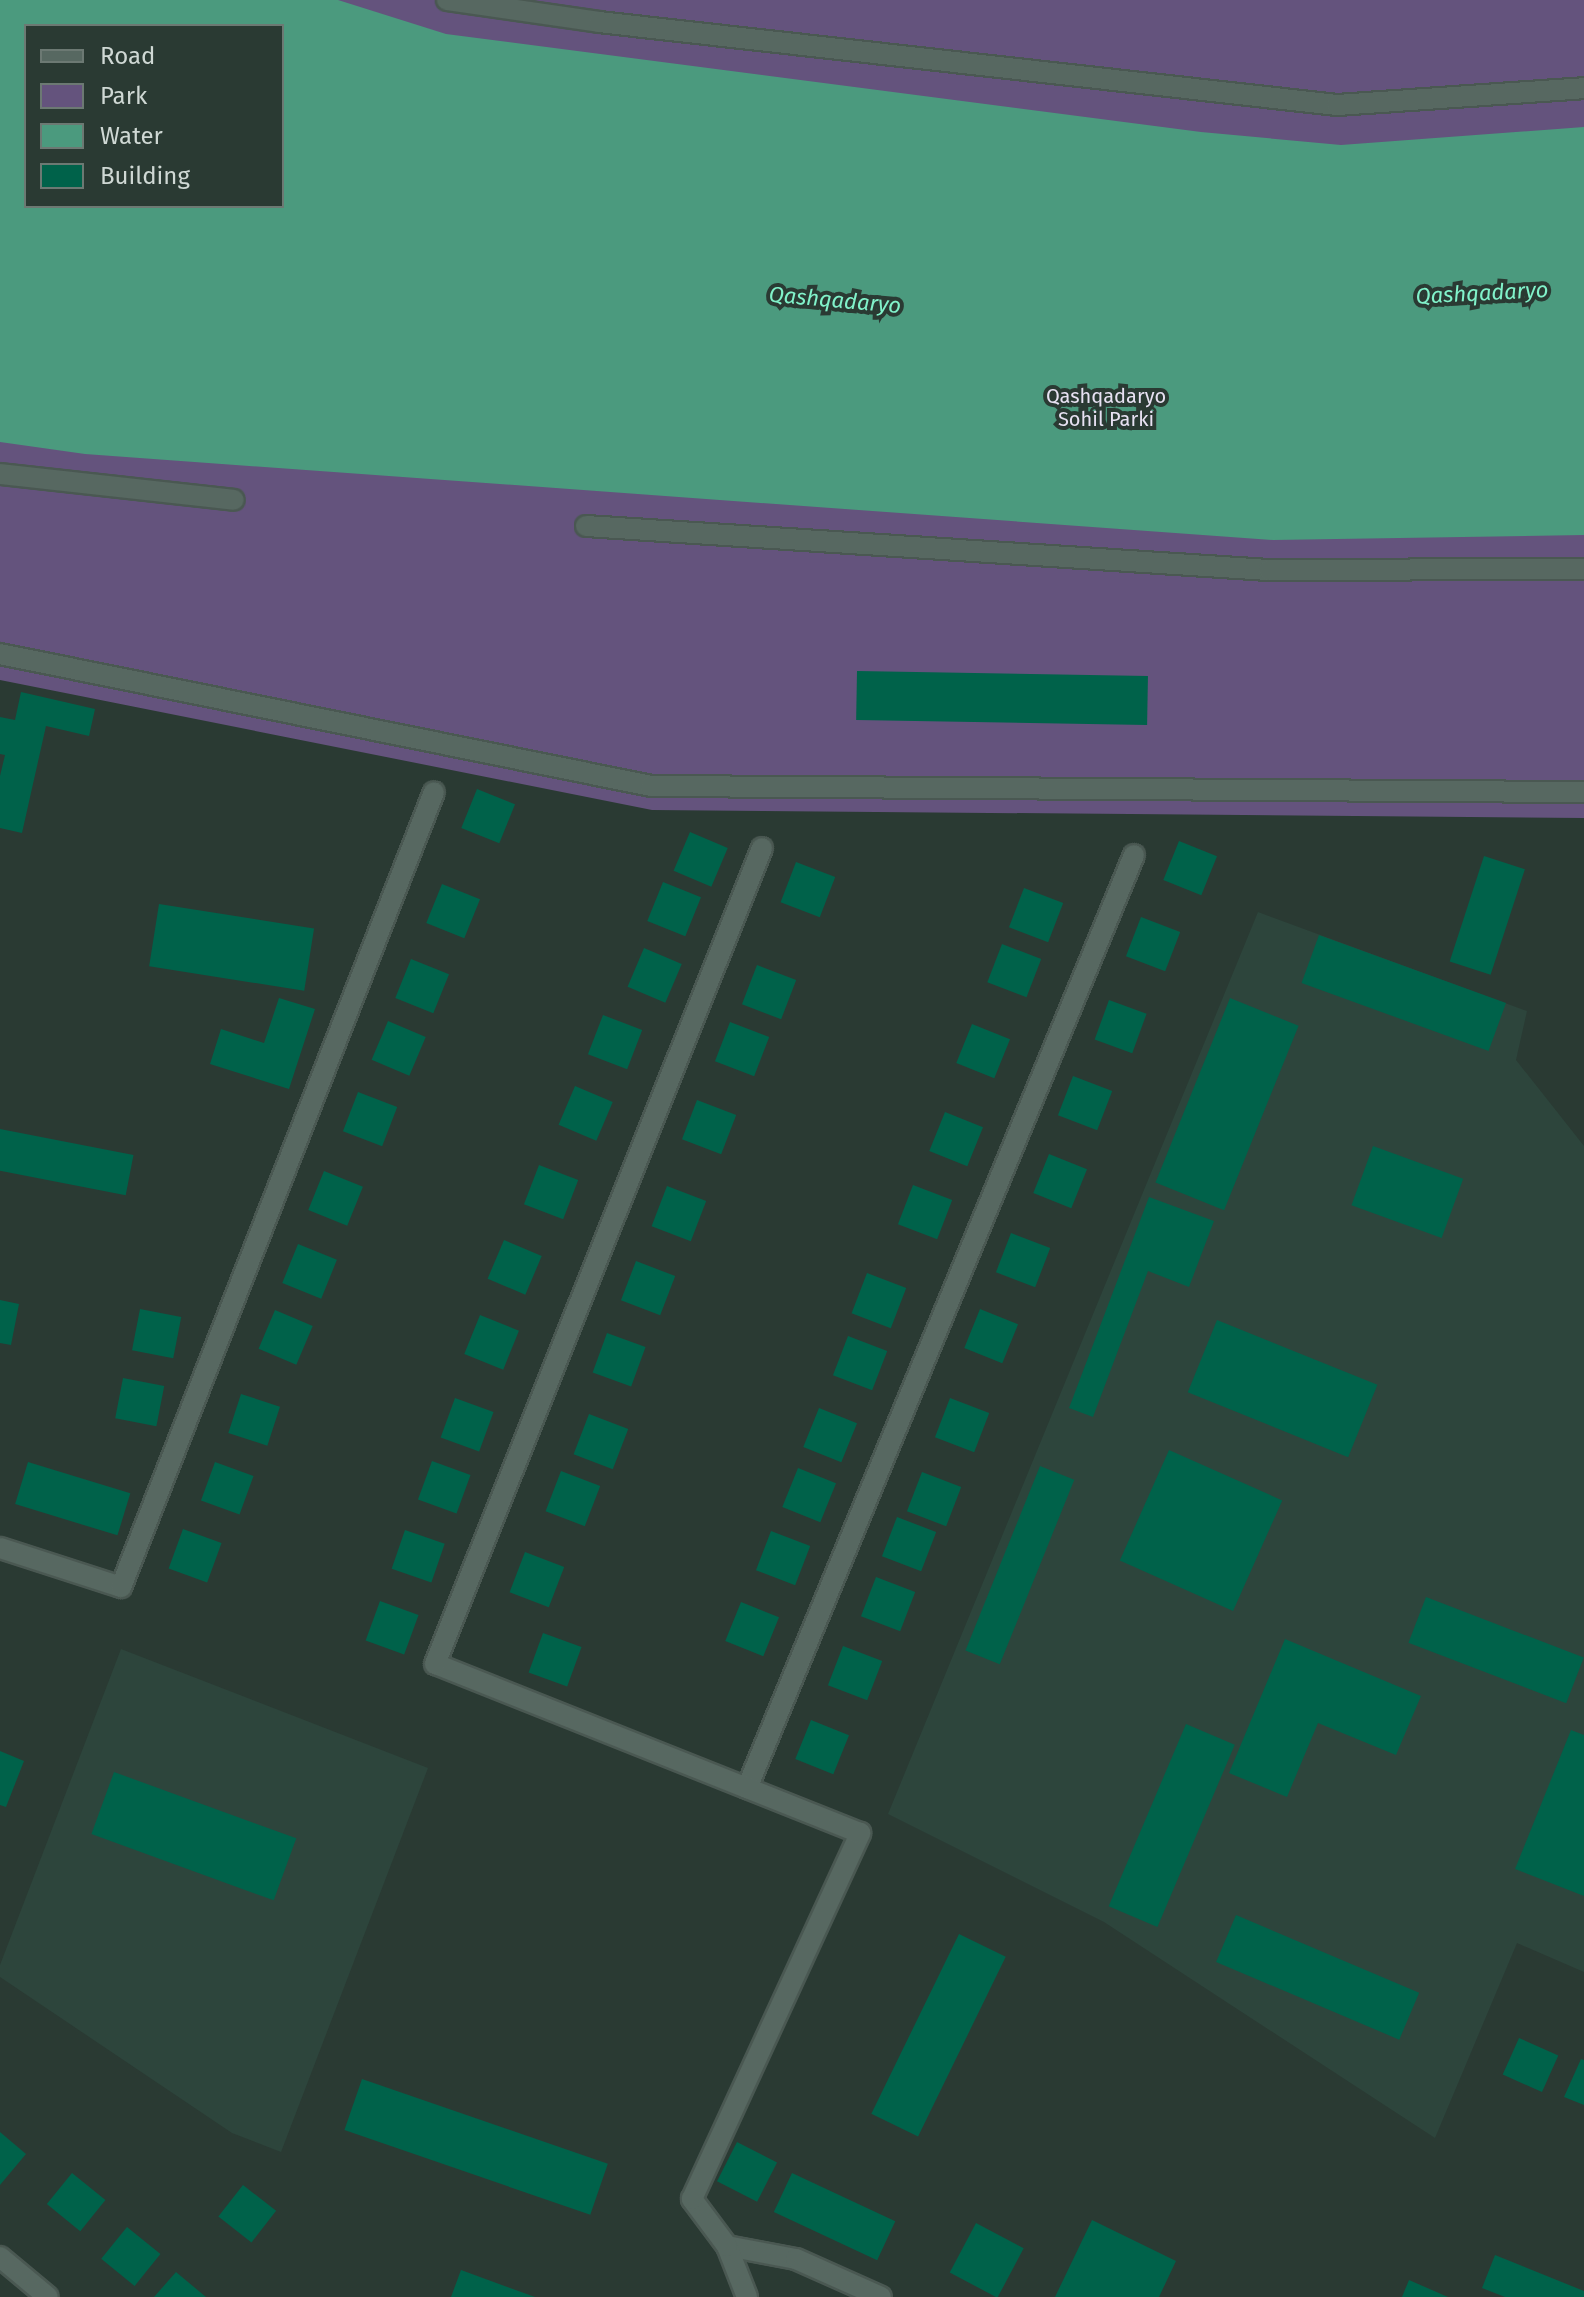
<!DOCTYPE html>
<html>
<head>
<meta charset="utf-8">
<style>
	body { margin:0 }
	#map { position:relative; width:1584px; height:2297px; overflow:hidden; background:#2a3a33; font-family:"Fira Sans",sans-serif }
	div>[style] { position:absolute }
	[style*='--x'] { left:calc(var(--x)*1px); top:calc(var(--y)*1px); width:calc(var(--w)*1px); rotate:calc(var(--a)*1deg) }
	.built>* { inset:0; background:#2d453c }
	.green>* { inset:0; background:#64537d }
	.water>* { inset:0; background:#4b9a7e }
	.building>* { inset:0; background:#00624a; transform-origin:0 0 }
	.roads { filter:drop-shadow(2px 0 #4a5852) drop-shadow(-2px 0 #4a5852) drop-shadow(0 2px #4a5852) drop-shadow(0 -2px #4a5852) }
	.street>* { height:20px; margin:-10px; padding:0 10px; transform-origin:10px; border-radius:10px; background:#576861 }
	span { translate:-50% -50%; white-space:nowrap; text-align:center; line-height:1.15; -webkit-text-stroke:8px #2a3a33; paint-order:stroke }
	.park-label { font-size:20px; color:#e7e1f2 }
	.water-label { font-size:22px; color:#81f2ca; font-style:italic }
	.legend { position:absolute; left:24px; top:24px; width:260px; height:184px; box-sizing:border-box; background:#2a3a33; border:2px solid #6c7973; margin:0; padding:10px 14px; list-style:none; font-size:24px; color:#cfd8d4 }
	.legend li { display:flex; align-items:center; gap:16px; height:40px }
	.legend b { width:40px; border:2px solid #6c7973 }
</style>
</head>
<body>
<div id="map">
	<div class="built">
		<div style="clip-path:polygon(1258px 912px,1527px 1011px,1516px 1060px,1584px 1146px,1584px 1972px,1517px 1943px,1435px 2138px,1104px 1922px,888px 1814px)"></div>
		<div style="clip-path:polygon(121px 1649px,428px 1768px,281px 2152px,232px 2133px,0 1977px,0 1965px)"></div>
	</div>
	<div class="green">
		<div style="clip-path:polygon(evenodd,0 0,1584px 0,1584px 818px,652px 810px,0 680px,0 0,26px 26px,282px 26px,282px 206px,26px 206px,26px 26px)"></div>
	</div>
	<div class="water">
		<div style="clip-path:polygon(evenodd,0 0,338px 0,446px 34px,1201px 132px,1341px 145px,1584px 127px,1584px 535px,1273px 540px,85px 454px,0 442px,0 0,26px 26px,282px 26px,282px 206px,26px 206px,26px 26px)"></div>
	</div>
	<div class="building">
		<div style="left:857px;top:671px;width:291px;height:49px;rotate:1deg"></div>
		<div style="clip-path:polygon(21px 692px,95px 709px,89px 736px,46px 726px,22px 833px,0 828px,0 776px,5px 755px,0 754px,0 717px,15px 720px)"></div>
		<div style="left:477px;top:789px;width:41px;height:42px;rotate:22deg"></div>
		<div style="left:690px;top:832px;width:41px;height:42px;rotate:23deg"></div>
		<div style="left:1179px;top:841px;width:41px;height:42px;rotate:22deg"></div>
		<div style="left:1484px;top:856px;width:43px;height:111px;rotate:18deg"></div>
		<div style="left:796px;top:862px;width:42px;height:43px;rotate:21deg"></div>
		<div style="left:663px;top:882px;width:41px;height:42px;rotate:22deg"></div>
		<div style="left:442px;top:884px;width:41px;height:42px;rotate:22deg"></div>
		<div style="left:1024px;top:888px;width:42px;height:42px;rotate:21deg"></div>
		<div style="left:159px;top:904px;width:157px;height:63px;rotate:9deg"></div>
		<div style="left:1141px;top:917px;width:42px;height:42px;rotate:21deg"></div>
		<div style="left:1319px;top:935px;width:199px;height:51px;rotate:20deg"></div>
		<div style="left:1002px;top:944px;width:42px;height:41px;rotate:21deg"></div>
		<div style="left:644px;top:948px;width:41px;height:42px;rotate:23deg"></div>
		<div style="left:411px;top:959px;width:41px;height:42px;rotate:22deg"></div>
		<div style="left:757px;top:965px;width:42px;height:42px;rotate:21deg"></div>
		<div style="clip-path:polygon(279px 998px,315px 1009px,289px 1089px,210px 1064px,221px 1029px,264px 1043px)"></div>
		<div style="left:1230px;top:998px;width:74px;height:199px;rotate:22deg"></div>
		<div style="left:1109px;top:1000px;width:40px;height:42px;rotate:20deg"></div>
		<div style="left:603px;top:1015px;width:42px;height:42px;rotate:21deg"></div>
		<div style="left:388px;top:1021px;width:41px;height:42px;rotate:23deg"></div>
		<div style="left:730px;top:1022px;width:42px;height:42px;rotate:21deg"></div>
		<div style="left:972px;top:1024px;width:41px;height:42px;rotate:22deg"></div>
		<div style="left:1073px;top:1076px;width:42px;height:42px;rotate:21deg"></div>
		<div style="left:575px;top:1086px;width:41px;height:42px;rotate:23deg"></div>
		<div style="left:358px;top:1092px;width:42px;height:42px;rotate:21deg"></div>
		<div style="left:697px;top:1100px;width:42px;height:42px;rotate:21deg"></div>
		<div style="left:945px;top:1112px;width:41px;height:42px;rotate:22deg"></div>
		<div style="left:0;top:1129px;width:136px;height:41px;rotate:11deg"></div>
		<div style="left:1373px;top:1146px;width:96px;height:63px;rotate:20deg"></div>
		<div style="left:1049px;top:1154px;width:41px;height:42px;rotate:22deg"></div>
		<div style="left:539px;top:1165px;width:42px;height:42px;rotate:21deg"></div>
		<div style="left:324px;top:1171px;width:42px;height:42px;rotate:22deg"></div>
		<div style="left:913px;top:1185px;width:42px;height:42px;rotate:21deg"></div>
		<div style="left:667px;top:1186px;width:42px;height:43px;rotate:21deg"></div>
		<div style="clip-path:polygon(1149px 1197px,1214px 1221px,1189px 1287px,1148px 1271px,1093px 1417px,1069px 1408px)"></div>
		<div style="left:1011px;top:1233px;width:42px;height:42px;rotate:21deg"></div>
		<div style="left:504px;top:1240px;width:41px;height:42px;rotate:23deg"></div>
		<div style="left:298px;top:1244px;width:42px;height:42px;rotate:22deg"></div>
		<div style="left:636px;top:1261px;width:42px;height:42px;rotate:21deg"></div>
		<div style="left:867px;top:1273px;width:42px;height:43px;rotate:21deg"></div>
		<div style="clip-path:polygon(0 1300px,19px 1304px,11px 1345px,0 1343px)"></div>
		<div style="left:140px;top:1309px;width:42px;height:42px;rotate:11deg"></div>
		<div style="left:980px;top:1309px;width:41px;height:42px;rotate:22deg"></div>
		<div style="left:275px;top:1310px;width:41px;height:42px;rotate:23deg"></div>
		<div style="left:480px;top:1315px;width:42px;height:42px;rotate:22deg"></div>
		<div style="left:1217px;top:1320px;width:173px;height:78px;rotate:22deg"></div>
		<div style="left:607px;top:1333px;width:41px;height:42px;rotate:20deg"></div>
		<div style="left:848px;top:1336px;width:42px;height:42px;rotate:21deg"></div>
		<div style="left:123px;top:1378px;width:42px;height:41px;rotate:11deg"></div>
		<div style="left:241px;top:1394px;width:41px;height:41px;rotate:18deg"></div>
		<div style="left:455px;top:1398px;width:41px;height:42px;rotate:20deg"></div>
		<div style="left:950px;top:1398px;width:42px;height:42px;rotate:21deg"></div>
		<div style="left:819px;top:1408px;width:41px;height:42px;rotate:22deg"></div>
		<div style="left:589px;top:1414px;width:42px;height:43px;rotate:21deg"></div>
		<div style="left:1169px;top:1450px;width:124px;height:121px;rotate:24deg"></div>
		<div style="left:432px;top:1461px;width:41px;height:41px;rotate:20deg"></div>
		<div style="left:28px;top:1462px;width:107px;height:44px;rotate:17deg"></div>
		<div style="left:215px;top:1462px;width:41px;height:41px;rotate:20deg"></div>
		<div style="left:1040px;top:1466px;width:37px;height:199px;rotate:22deg"></div>
		<div style="left:798px;top:1468px;width:41px;height:42px;rotate:22deg"></div>
		<div style="left:561px;top:1471px;width:42px;height:43px;rotate:21deg"></div>
		<div style="left:922px;top:1472px;width:42px;height:42px;rotate:21deg"></div>
		<div style="left:897px;top:1517px;width:42px;height:42px;rotate:21deg"></div>
		<div style="left:183px;top:1529px;width:41px;height:42px;rotate:20deg"></div>
		<div style="left:405px;top:1530px;width:42px;height:41px;rotate:19deg"></div>
		<div style="left:771px;top:1531px;width:42px;height:42px;rotate:21deg"></div>
		<div style="left:525px;top:1552px;width:42px;height:43px;rotate:21deg"></div>
		<div style="left:876px;top:1577px;width:42px;height:42px;rotate:21deg"></div>
		<div style="left:1426px;top:1597px;width:169px;height:49px;rotate:21deg"></div>
		<div style="left:380px;top:1601px;width:41px;height:42px;rotate:20deg"></div>
		<div style="left:741px;top:1602px;width:41px;height:42px;rotate:22deg"></div>
		<div style="left:543px;top:1633px;width:41px;height:42px;rotate:20deg"></div>
		<div style="clip-path:polygon(1285px 1639px,1421px 1696px,1396px 1755px,1318px 1723px,1287px 1797px,1229px 1773px)"></div>
		<div style="left:843px;top:1646px;width:42px;height:42px;rotate:21deg"></div>
		<div style="left:811px;top:1720px;width:41px;height:42px;rotate:22deg"></div>
		<div style="left:1186px;top:1724px;width:53px;height:198px;rotate:23deg"></div>
		<div style="clip-path:polygon(1571px 1730px,1584px 1735px,1584px 1896px,1515px 1869px)"></div>
		<div style="clip-path:polygon(0 1751px,24px 1761px,6px 1807px,0 1805px)"></div>
		<div style="left:114px;top:1772px;width:194px;height:66px;rotate:20deg"></div>
		<div style="left:1236px;top:1915px;width:199px;height:51px;rotate:23deg"></div>
		<div style="left:959px;top:1934px;width:52px;height:200px;rotate:26deg"></div>
		<div style="left:1519px;top:2038px;width:43px;height:40px;rotate:24deg"></div>
		<div style="clip-path:polygon(1581px 2059px,1584px 2060px,1584px 2105px,1564px 2097px)"></div>
		<div style="left:362px;top:2079px;width:260px;height:54px;rotate:19deg"></div>
		<div style="clip-path:polygon(0 2132px,26px 2154px,0 2185px)"></div>
		<div style="left:737px;top:2142px;width:45px;height:44px;rotate:27deg"></div>
		<div style="left:72px;top:2173px;width:43px;height:40px;rotate:39deg"></div>
		<div style="left:792px;top:2173px;width:114px;height:43px;rotate:25deg"></div>
		<div style="left:243px;top:2185px;width:42px;height:40px;rotate:38deg"></div>
		<div style="clip-path:polygon(1092px 2220px,1176px 2261px,1159px 2297px,1055px 2297px)"></div>
		<div style="left:976px;top:2223px;width:54px;height:56px;rotate:28deg"></div>
		<div style="left:127px;top:2227px;width:43px;height:41px;rotate:39deg"></div>
		<div style="clip-path:polygon(1495px 2255px,1584px 2291px,1584px 2297px,1505px 2297px,1482px 2288px)"></div>
		<div style="clip-path:polygon(461px 2270px,535px 2297px,451px 2297px)"></div>
		<div style="clip-path:polygon(176px 2272px,206px 2297px,154px 2297px)"></div>
		<div style="clip-path:polygon(1409px 2280px,1448px 2297px,1402px 2297px)"></div>
	</div>
	<div class="roads">
		<div class="street">
			<div style="--x:447;--y:0;--w:154;--a:8.2"></div>
			<div style="--x:599;--y:22;--w:743;--a:6.42"></div>
			<div style="--x:1337;--y:105;--w:248;--a:-3.9"></div>
			<div style="--x:0;--y:474;--w:235;--a:6.3"></div>
			<div style="--x:586;--y:526;--w:684;--a:3.69"></div>
			<div style="--x:1269;--y:570;--w:315;--a:-0.2"></div>
			<div style="--x:0;--y:654;--w:664;--a:11.46"></div>
			<div style="--x:651;--y:786;--w:933;--a:0.37"></div>
			<div style="--x:0;--y:1548;--w:127;--a:17.9"></div>
			<div style="--x:121;--y:1587;--w:854;--a:-68.51"></div>
			<div style="--x:747;--y:1788;--w:1010;--a:-67.47"></div>
			<div style="--x:727;--y:2246;--w:70;--a:10.7"></div>
			<div style="--x:796;--y:2259;--w:93;--a:24.1"></div>
			<div style="--x:0;--y:2257;--w:62;--a:39.8"></div>
			<div style="--x:747;--y:2297;--w:55;--a:-111.4"></div>
			<div style="--x:727;--y:2246;--w:59;--a:-126.7"></div>
			<div style="--x:692;--y:2199;--w:403;--a:-65.3"></div>
			<div style="--x:860;--y:1833;--w:457;--a:-158.3"></div>
			<div style="--x:435;--y:1664;--w:879;--a:-68.16"></div>
		</div>
	</div>
	<div class="park-label">
		<span style="left:1106px;top:408px">Qashqadaryo<br>Sohil Parki</span>
	</div>
	<div class="water-label">
		<span style="left:1482px;top:293px;rotate:-3deg">Qashqadaryo</span>
		<span style="left:835px;top:300px;rotate:5deg">Qashqadaryo</span>
	</div>
	<ul class="legend">
	<li><b style="height:10px;background:#576861"></b>Road</li>
	<li><b style="height:22px;background:#64537d"></b>Park</li>
	<li><b style="height:22px;background:#4b9a7e"></b>Water</li>
	<li><b style="height:22px;background:#00624a"></b>Building</li>
	</ul>
</div>
</body>
</html>
